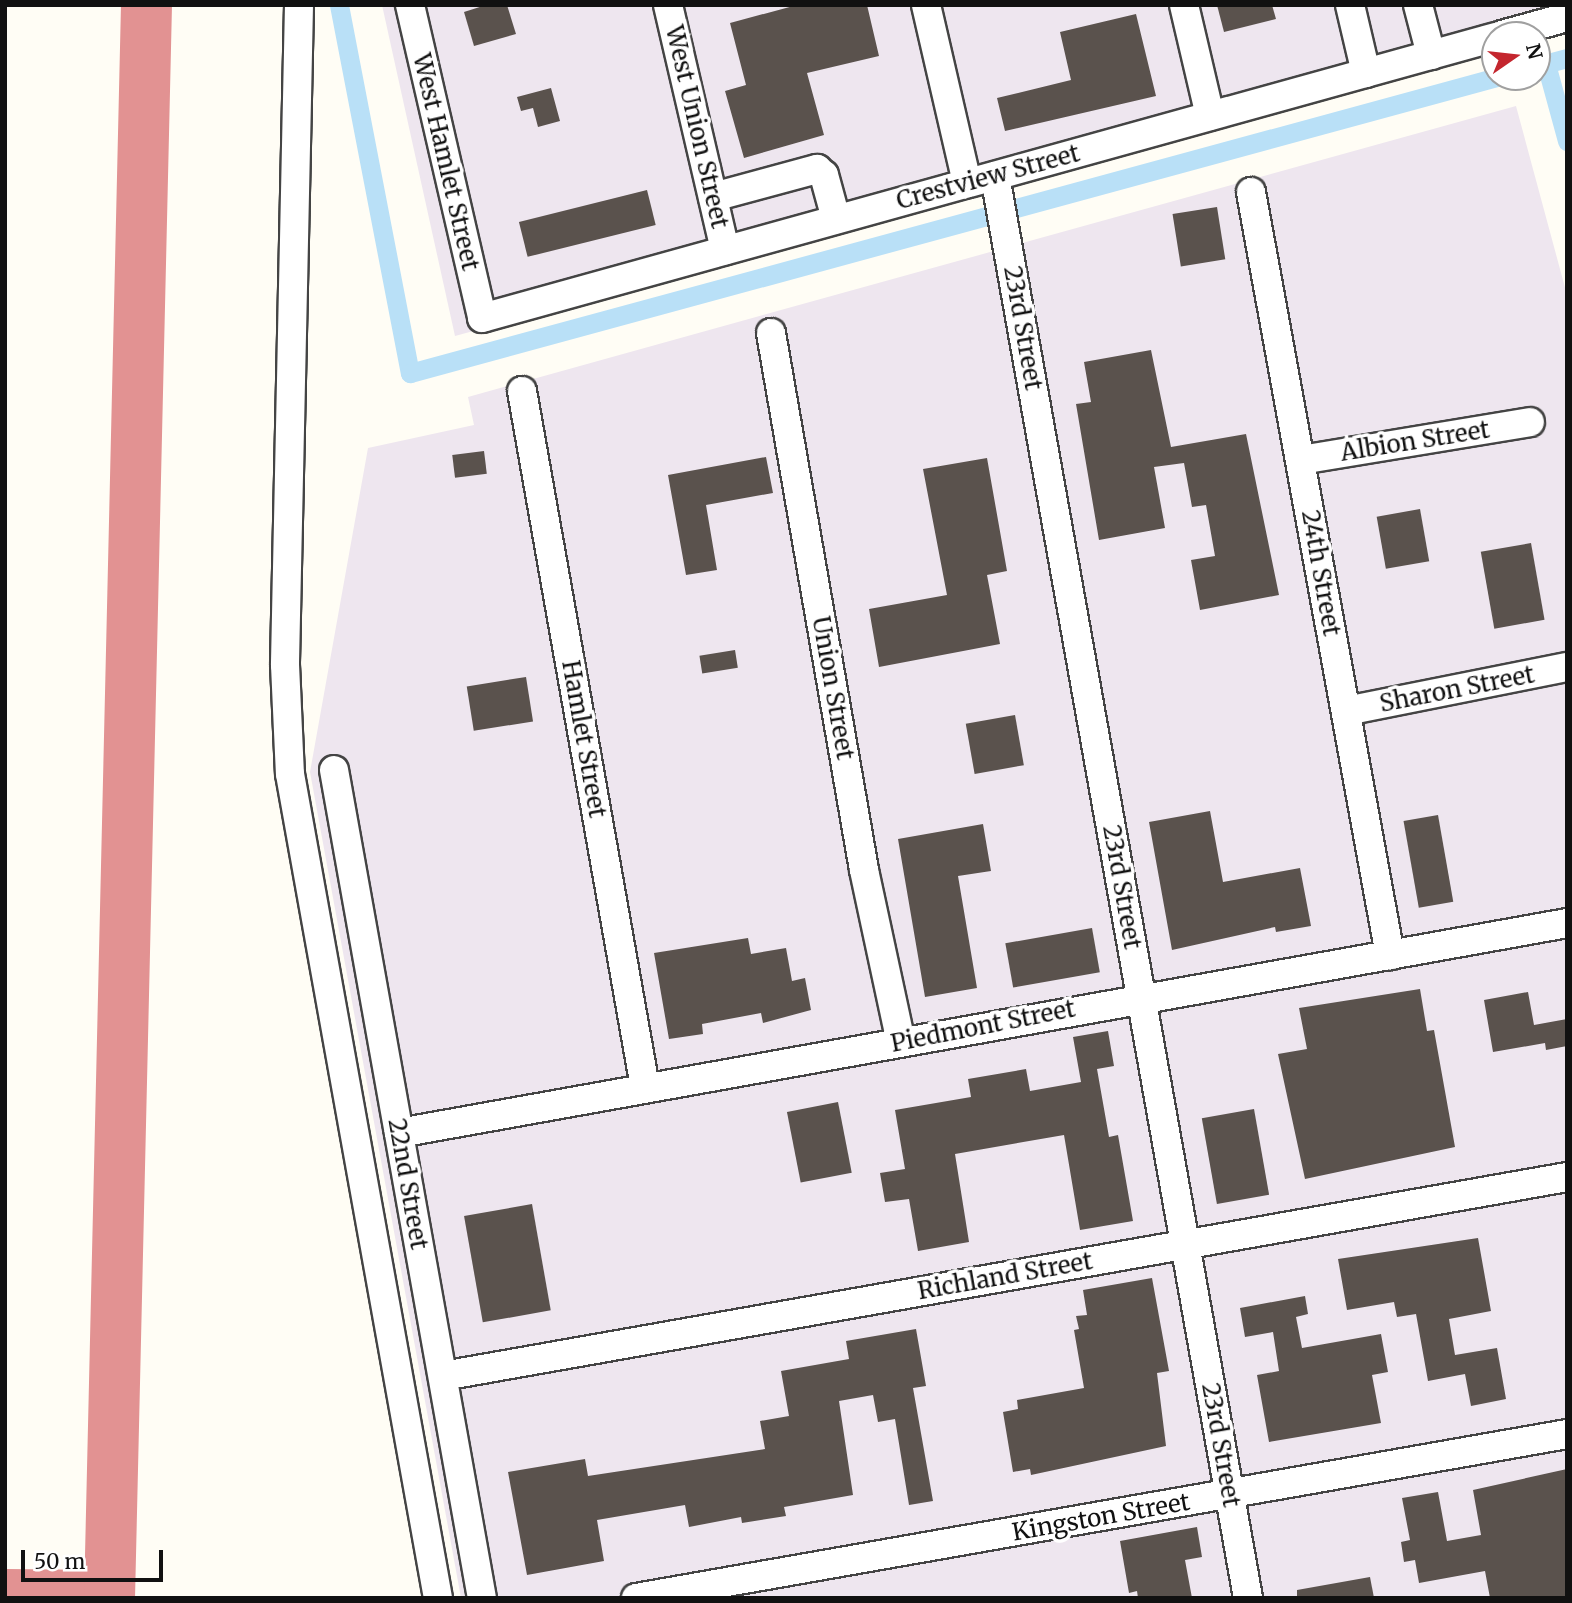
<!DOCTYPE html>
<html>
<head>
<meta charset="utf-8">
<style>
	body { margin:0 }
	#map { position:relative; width:1572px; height:1603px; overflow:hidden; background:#fffdf5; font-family:Merriweather,serif }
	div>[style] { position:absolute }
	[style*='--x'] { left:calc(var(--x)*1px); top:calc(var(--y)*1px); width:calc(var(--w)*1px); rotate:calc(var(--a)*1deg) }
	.industrial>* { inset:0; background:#eee6ef }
	.canal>* { height:19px; margin:-9.5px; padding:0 9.5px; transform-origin:9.5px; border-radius:9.5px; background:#b9e0f7 }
	.taxiway>* { height:51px; margin:-25.5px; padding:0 25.5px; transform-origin:25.5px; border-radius:25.5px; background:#e29292 }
	.building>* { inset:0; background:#5a524d; transform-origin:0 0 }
	.roads { filter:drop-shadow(2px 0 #444) drop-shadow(-2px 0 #444) drop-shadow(0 2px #444) drop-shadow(0 -2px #444) }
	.minor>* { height:28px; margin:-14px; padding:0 14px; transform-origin:14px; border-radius:14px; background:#fff }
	span { translate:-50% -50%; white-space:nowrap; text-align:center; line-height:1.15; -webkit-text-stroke:7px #fff; paint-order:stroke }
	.street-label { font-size:24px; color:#111 }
	.frame { position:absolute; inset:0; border:7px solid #111; pointer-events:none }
	.north { position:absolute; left:1481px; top:21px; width:70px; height:70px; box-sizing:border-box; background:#fff; border:2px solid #a0a0a0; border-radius:50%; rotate:76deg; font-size:19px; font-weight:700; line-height:28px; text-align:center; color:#111 }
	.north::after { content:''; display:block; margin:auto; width:24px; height:32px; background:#c4262e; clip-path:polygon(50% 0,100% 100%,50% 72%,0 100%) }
	.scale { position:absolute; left:21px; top:1550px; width:142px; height:32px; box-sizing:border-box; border:4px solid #111; border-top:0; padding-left:9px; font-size:21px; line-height:24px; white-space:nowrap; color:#111; -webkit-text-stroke:5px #fff; paint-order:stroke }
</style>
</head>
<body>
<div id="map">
	<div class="industrial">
		<div style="clip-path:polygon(382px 5px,1567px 5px,1495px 50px,455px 336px)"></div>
		<div style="clip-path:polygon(1516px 106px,1567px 295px,1567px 1598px,461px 1598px,310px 772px,368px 448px,474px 425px,468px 397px)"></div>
	</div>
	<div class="canal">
		<div style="--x:339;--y:5;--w:375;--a:79.1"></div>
		<div style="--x:410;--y:373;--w:1127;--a:-15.23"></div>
		<div style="--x:1546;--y:64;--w:80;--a:74.7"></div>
		<div style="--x:1537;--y:66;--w:31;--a:-15"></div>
	</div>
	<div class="taxiway">
		<div style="--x:5;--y:1594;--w:104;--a:0.6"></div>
		<div style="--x:109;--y:1598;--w:1593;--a:-88.67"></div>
	</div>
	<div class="building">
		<div style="clip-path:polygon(486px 5px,507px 5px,516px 34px,474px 46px,464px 12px)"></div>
		<div style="clip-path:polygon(797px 5px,867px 5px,879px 56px,807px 73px,824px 135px,744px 158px,725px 91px,746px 85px,730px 23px)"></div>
		<div style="clip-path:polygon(1217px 5px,1272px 5px,1276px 19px,1224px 32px)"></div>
		<div style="clip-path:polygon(1136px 14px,1156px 96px,1005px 131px,997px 98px,1071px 80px,1060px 32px)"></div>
		<div style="clip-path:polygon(551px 88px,560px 121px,538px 127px,533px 108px,521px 111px,517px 97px)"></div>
		<div style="left:647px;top:190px;width:36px;height:132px;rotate:76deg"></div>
		<div style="left:1217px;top:207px;width:53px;height:45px;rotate:81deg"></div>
		<div style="clip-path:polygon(1151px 350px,1171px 447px,1246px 434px,1279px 595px,1200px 610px,1191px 560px,1215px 556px,1206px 505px,1192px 507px,1184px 463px,1154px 467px,1165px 528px,1099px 540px,1076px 404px,1091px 402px,1084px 362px)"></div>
		<div style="left:484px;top:451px;width:23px;height:32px;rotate:83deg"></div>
		<div style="clip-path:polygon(766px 457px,773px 493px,706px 505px,717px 570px,686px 575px,668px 475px)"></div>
		<div style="clip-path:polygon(987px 458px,1007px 571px,987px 575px,1000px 644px,879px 667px,869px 609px,947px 595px,923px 469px)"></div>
		<div style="left:1420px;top:509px;width:53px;height:44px;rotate:80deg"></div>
		<div style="left:1531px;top:543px;width:78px;height:51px;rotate:80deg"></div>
		<div style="left:735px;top:650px;width:18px;height:36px;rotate:81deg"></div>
		<div style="left:526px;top:677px;width:45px;height:60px;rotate:81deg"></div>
		<div style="left:1015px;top:715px;width:51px;height:50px;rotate:80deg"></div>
		<div style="clip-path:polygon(1210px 811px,1223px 882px,1300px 868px,1311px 926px,1276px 932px,1275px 927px,1172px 950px,1149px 822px)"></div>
		<div style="left:1438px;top:815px;width:88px;height:35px;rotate:80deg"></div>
		<div style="clip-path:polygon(983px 824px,991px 871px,958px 876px,977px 988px,925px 997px,898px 839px)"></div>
		<div style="left:1092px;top:928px;width:45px;height:88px;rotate:80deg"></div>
		<div style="clip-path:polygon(748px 938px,751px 954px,786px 948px,792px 981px,805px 978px,811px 1010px,763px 1023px,761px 1013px,702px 1024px,703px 1034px,669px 1039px,654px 953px)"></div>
		<div style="clip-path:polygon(1420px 989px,1427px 1031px,1434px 1030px,1455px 1147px,1305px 1179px,1278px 1054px,1307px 1049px,1299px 1008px)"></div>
		<div style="clip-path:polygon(1528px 992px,1534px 1025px,1567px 1019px,1567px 1046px,1546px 1050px,1545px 1043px,1493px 1052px,1484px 1000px)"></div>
		<div style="clip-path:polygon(1108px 1031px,1114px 1066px,1097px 1069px,1109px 1137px,1118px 1135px,1133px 1221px,1080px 1230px,1064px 1135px,955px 1154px,969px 1242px,918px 1251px,909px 1199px,885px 1202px,880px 1173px,905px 1169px,895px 1110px,971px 1097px,968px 1079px,1026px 1069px,1030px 1091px,1081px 1082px,1073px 1037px)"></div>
		<div style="left:838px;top:1102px;width:72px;height:52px;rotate:79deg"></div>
		<div style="left:1254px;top:1109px;width:87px;height:53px;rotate:80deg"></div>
		<div style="left:532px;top:1204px;width:108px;height:69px;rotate:80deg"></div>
		<div style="clip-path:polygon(1478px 1238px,1491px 1311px,1449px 1319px,1455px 1355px,1497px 1348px,1506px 1399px,1471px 1406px,1465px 1374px,1428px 1381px,1416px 1314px,1397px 1317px,1394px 1302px,1347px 1310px,1338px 1259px)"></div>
		<div style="clip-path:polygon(1152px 1278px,1169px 1371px,1157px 1373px,1166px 1446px,1031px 1475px,1030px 1469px,1013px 1472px,1003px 1412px,1018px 1409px,1017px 1400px,1084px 1388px,1074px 1330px,1079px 1329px,1076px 1316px,1087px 1315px,1083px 1290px)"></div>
		<div style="clip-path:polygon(1305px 1296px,1308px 1314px,1296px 1317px,1302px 1348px,1381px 1334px,1388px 1372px,1372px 1375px,1381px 1423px,1269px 1442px,1257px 1375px,1279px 1371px,1273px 1332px,1245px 1337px,1240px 1308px)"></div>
		<div style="clip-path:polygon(916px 1329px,926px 1386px,913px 1388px,933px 1501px,909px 1505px,895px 1419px,878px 1422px,873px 1395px,839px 1401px,853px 1495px,784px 1507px,786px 1516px,742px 1523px,741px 1517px,689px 1527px,685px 1505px,597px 1520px,604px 1561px,527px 1575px,508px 1472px,585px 1459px,588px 1476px,765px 1449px,760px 1421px,789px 1416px,781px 1371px,849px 1359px,846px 1341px)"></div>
		<div style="clip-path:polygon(1567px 1469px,1567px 1598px,1490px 1598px,1485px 1571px,1419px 1583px,1415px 1560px,1404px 1562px,1401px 1542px,1410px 1540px,1402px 1498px,1438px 1492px,1447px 1541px,1481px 1535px,1473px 1490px)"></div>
		<div style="clip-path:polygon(1197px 1527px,1202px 1557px,1185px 1560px,1192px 1598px,1138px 1598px,1137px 1591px,1129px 1593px,1120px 1541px)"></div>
		<div style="clip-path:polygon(1370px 1577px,1374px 1598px,1297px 1598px,1297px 1590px)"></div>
	</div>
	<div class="roads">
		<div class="minor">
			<div style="--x:299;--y:5;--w:660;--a:91.22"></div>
			<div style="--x:285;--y:665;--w:109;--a:87.4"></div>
			<div style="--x:290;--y:774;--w:837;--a:79.82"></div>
			<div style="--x:410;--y:5;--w:321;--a:77"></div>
			<div style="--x:482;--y:318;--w:1051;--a:-15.5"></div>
			<div style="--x:668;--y:5;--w:252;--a:76.9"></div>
			<div style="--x:926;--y:5;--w:183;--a:77"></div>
			<div style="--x:1184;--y:5;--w:114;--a:76.8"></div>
			<div style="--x:1350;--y:5;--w:70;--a:76.8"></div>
			<div style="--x:1418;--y:5;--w:52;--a:75.4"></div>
			<div style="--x:1502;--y:35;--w:67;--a:-15.5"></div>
			<div style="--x:995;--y:176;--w:1444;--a:79.91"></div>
			<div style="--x:1251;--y:192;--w:776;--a:79.68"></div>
			<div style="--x:713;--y:197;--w:108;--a:-15.1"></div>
			<div style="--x:817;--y:169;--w:9;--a:41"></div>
			<div style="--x:824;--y:175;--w:46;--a:74.7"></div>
			<div style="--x:771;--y:333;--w:545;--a:80.17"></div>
			<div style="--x:864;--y:870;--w:176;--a:77.9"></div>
			<div style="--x:522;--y:391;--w:707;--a:79.98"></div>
			<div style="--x:1301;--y:460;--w:232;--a:-9.4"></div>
			<div style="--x:1346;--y:711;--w:225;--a:-11.3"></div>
			<div style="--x:334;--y:770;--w:841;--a:79.87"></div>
			<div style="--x:399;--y:1133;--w:1187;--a:-10.19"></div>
			<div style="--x:443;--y:1376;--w:1141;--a:-10.04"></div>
			<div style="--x:636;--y:1598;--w:945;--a:-9.99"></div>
		</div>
	</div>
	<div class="street-label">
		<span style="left:697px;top:127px;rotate:77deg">West Union Street</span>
		<span style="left:446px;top:162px;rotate:77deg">West Hamlet Street</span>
		<span style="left:988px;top:177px;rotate:-15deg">Crestview Street</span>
		<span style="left:1023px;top:328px;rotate:80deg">23rd Street</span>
		<span style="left:1415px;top:441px;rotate:-9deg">Albion Street</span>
		<span style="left:1321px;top:573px;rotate:80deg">24th Street</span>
		<span style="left:833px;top:688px;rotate:80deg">Union Street</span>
		<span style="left:1457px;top:689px;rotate:-11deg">Sharon Street</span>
		<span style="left:584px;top:739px;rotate:80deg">Hamlet Street</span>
		<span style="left:1122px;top:887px;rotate:80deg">23rd Street</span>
		<span style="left:983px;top:1026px;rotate:-11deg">Piedmont Street</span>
		<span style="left:408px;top:1184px;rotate:80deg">22nd Street</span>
		<span style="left:1005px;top:1276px;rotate:-10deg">Richland Street</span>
		<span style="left:1221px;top:1445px;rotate:80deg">23rd Street</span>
		<span style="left:1101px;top:1517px;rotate:-10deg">Kingston Street</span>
	</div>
	<div class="frame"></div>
	<div class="north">N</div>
	<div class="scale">50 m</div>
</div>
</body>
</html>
